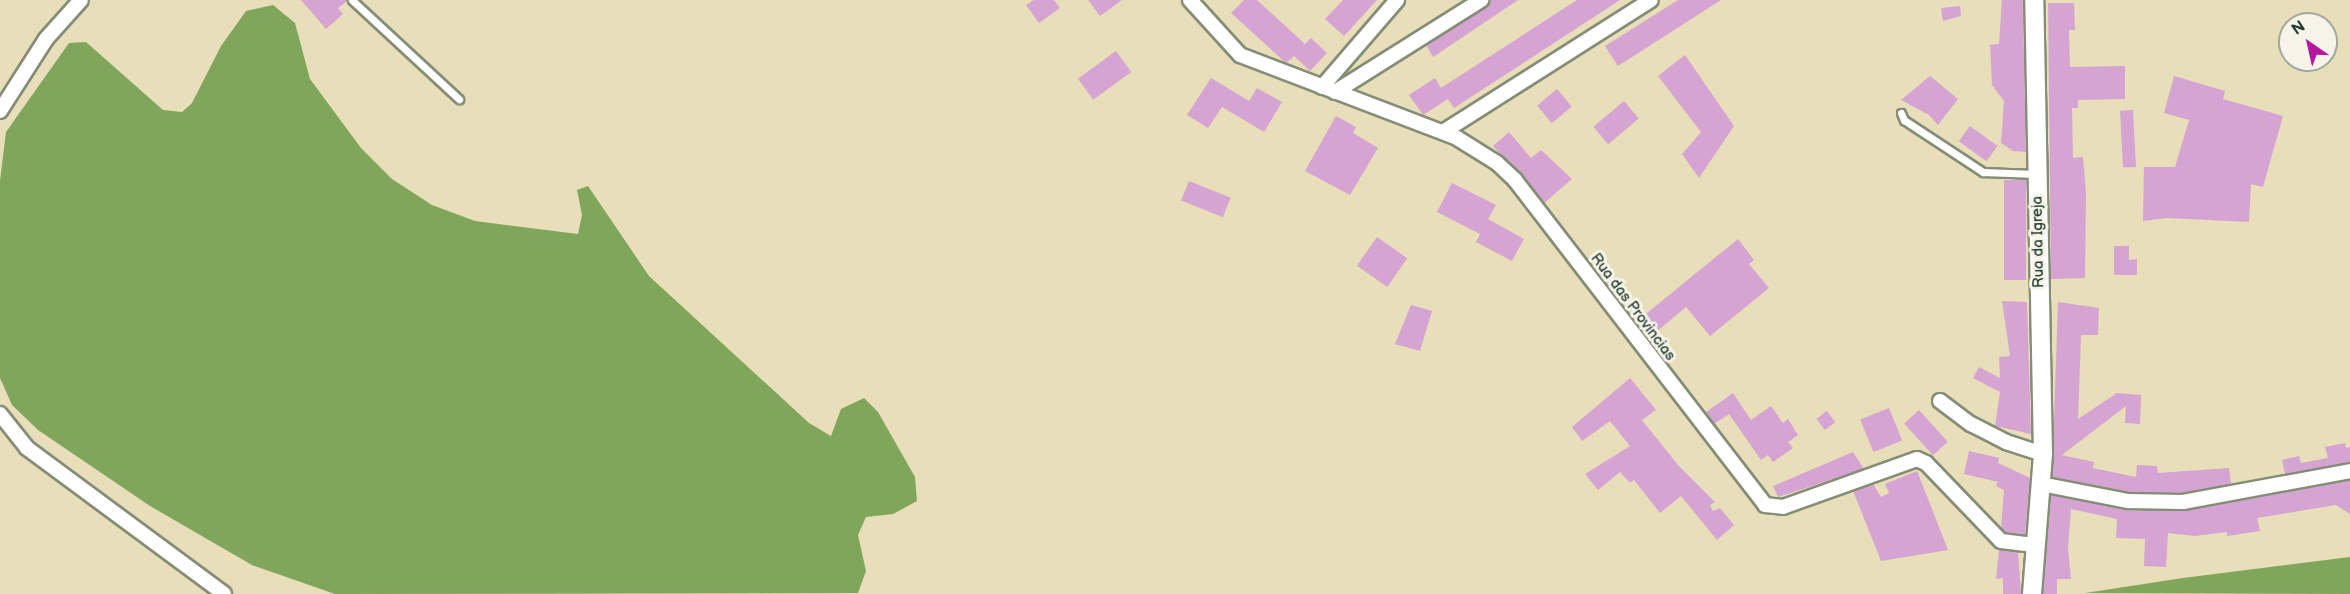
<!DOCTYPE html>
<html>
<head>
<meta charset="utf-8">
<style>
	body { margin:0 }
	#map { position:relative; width:2350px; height:594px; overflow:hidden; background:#e8deb9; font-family:"Balsamiq Sans",sans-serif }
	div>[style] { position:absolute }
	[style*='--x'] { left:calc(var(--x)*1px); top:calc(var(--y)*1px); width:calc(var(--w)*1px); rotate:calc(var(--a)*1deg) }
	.forest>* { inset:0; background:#80a65c }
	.building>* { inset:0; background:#d5a4d2; transform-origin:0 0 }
	.roads { filter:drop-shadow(2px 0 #848e76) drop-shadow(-2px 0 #848e76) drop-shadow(0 2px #848e76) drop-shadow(0 -2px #848e76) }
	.service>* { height:7px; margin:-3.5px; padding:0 3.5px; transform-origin:3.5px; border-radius:3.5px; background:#fff }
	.minor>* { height:14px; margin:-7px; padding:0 7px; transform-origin:7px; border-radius:7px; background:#fff }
	.tertiary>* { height:18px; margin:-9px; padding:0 9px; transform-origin:9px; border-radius:9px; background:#fff }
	span { translate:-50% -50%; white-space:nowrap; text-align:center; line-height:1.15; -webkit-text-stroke:6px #f7f3e8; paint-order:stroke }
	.street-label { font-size:15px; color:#1f3d34 }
	.north { position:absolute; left:2278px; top:12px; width:60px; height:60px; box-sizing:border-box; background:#f7f3e8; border:2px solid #a1aaa0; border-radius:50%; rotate:326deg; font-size:16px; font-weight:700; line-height:24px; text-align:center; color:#1f3d34 }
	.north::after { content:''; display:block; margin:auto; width:21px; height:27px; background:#b5179e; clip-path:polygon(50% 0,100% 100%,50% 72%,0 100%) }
</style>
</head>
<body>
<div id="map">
	<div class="forest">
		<div style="clip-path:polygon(273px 5px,295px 23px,310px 79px,361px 148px,392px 179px,432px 205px,475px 221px,578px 234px,582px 215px,577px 190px,588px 186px,649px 276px,809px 423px,831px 436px,841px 409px,864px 398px,878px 412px,915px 477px,917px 501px,893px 514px,866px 517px,858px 535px,866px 571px,858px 593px,335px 594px,252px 565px,150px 506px,38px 430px,12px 405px,0 378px,0 181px,6px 132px,69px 43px,86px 42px,163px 110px,182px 112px,192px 103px,221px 46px,246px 11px)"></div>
		<div style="clip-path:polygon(2350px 557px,2350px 594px,2085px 593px,2183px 578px)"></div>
	</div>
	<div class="building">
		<div style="clip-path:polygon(301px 0,346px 0,347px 1px,338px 8px,343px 14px,326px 29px)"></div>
		<div style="clip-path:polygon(1034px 0,1054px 0,1060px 8px,1039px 23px,1026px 5px)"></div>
		<div style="clip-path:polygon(1088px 0,1122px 0,1100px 16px)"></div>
		<div style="clip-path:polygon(1244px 0,1257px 0,1305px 44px,1311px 38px,1327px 53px,1310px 71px,1294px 56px,1286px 63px,1231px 13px)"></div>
		<div style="clip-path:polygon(1343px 0,1377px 0,1344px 36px,1325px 19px)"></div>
		<div style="clip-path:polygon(1490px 0,1518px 0,1433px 57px,1426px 45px,1486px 8px)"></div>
		<div style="clip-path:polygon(1577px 0,1620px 0,1454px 108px,1448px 99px,1423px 115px,1409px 95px,1435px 78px,1441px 88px)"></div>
		<div style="clip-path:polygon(1678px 0,1721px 0,1618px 66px,1605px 46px)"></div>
		<div style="clip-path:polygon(2002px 0,2023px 0,2026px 152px,2013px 151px,2001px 143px,2004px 101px,1992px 85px,1990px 45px,1999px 44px)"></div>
		<div style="clip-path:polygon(2048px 3px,2074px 3px,2075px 30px,2069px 30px,2070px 67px,2125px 66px,2125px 99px,2078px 100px,2078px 108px,2072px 108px,2073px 158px,2083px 157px,2086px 192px,2085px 278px,2051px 279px)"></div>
		<div style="clip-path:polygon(1960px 6px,1961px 16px,1943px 21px,1941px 8px)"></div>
		<div style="left:1116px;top:51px;width:26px;height:47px;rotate:54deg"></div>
		<div style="clip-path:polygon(1685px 55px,1734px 126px,1699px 178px,1682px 154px,1701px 132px,1658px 76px)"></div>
		<div style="clip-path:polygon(1930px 76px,1958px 99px,1938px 125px,1929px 115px,1901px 100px)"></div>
		<div style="clip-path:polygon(2174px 76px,2225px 91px,2223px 99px,2283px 116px,2263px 187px,2251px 184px,2249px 222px,2167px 218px,2143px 221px,2144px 167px,2175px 167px,2189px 120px,2164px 113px)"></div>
		<div style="clip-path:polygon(1211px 78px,1249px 101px,1257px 88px,1282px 102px,1264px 132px,1222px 107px,1208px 128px,1187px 115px)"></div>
		<div style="left:1557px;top:89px;width:23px;height:26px;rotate:50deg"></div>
		<div style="left:1624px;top:101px;width:23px;height:40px;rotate:50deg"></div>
		<div style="left:2133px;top:110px;width:57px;height:13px;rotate:87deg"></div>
		<div style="clip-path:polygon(1336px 116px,1356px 127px,1353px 133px,1378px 148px,1350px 195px,1305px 171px)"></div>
		<div style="left:1970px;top:126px;width:34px;height:19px;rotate:36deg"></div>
		<div style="clip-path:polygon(1509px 132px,1531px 158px,1541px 150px,1572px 179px,1544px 203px,1493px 146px)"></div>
		<div style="left:2004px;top:180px;width:22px;height:100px"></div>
		<div style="left:1189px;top:181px;width:45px;height:21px;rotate:22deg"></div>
		<div style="clip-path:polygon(1452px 183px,1496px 205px,1488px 219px,1524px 239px,1512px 261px,1476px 242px,1480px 234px,1437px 212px)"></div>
		<div style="left:1377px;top:237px;width:37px;height:35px;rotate:35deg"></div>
		<div style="clip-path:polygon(1738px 239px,1754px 260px,1749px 264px,1769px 288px,1710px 336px,1686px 307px,1649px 338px,1636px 322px)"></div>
		<div style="clip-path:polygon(2114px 246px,2129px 246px,2129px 260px,2137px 259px,2137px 275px,2114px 275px)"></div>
		<div style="clip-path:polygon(2002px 301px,2027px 302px,2031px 434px,1995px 426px,2000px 392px,1973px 378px,1979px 367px,2000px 378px,1999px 357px,2010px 356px)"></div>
		<div style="clip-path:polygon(2058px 302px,2099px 308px,2098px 335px,2081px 335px,2078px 419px,2117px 393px,2141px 395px,2140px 424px,2125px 423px,2126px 406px,2062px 455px,2094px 462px,2093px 468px,2136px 477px,2137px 465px,2157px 466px,2158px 473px,2229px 468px,2231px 484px,2182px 493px,2129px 492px,2052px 477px)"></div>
		<div style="clip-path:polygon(1411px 305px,1432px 311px,1420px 351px,1395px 344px)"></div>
		<div style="clip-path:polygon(1630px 378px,1656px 410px,1642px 420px,1678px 465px,1715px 502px,1710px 505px,1713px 511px,1720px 508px,1734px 525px,1717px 540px,1681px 496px,1660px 513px,1634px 480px,1630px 483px,1620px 472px,1598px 490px,1585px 474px,1630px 446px,1610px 421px,1582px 441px,1572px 427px)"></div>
		<div style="clip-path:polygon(1733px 393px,1751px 420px,1771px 406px,1783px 423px,1788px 419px,1798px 435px,1788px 442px,1793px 448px,1773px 462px,1768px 455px,1761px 460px,1729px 414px,1714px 424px,1706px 412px)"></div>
		<div style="left:1889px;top:408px;width:35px;height:31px;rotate:68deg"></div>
		<div style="left:1919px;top:410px;width:43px;height:20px;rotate:48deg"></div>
		<div style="left:1827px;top:411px;width:14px;height:13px;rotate:54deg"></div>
		<div style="clip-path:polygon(2345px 443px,2346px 448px,2350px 447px,2350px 462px,2285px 474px,2282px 460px,2299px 456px,2301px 463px,2328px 458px,2325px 447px)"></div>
		<div style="clip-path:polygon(1969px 451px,1999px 458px,1998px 463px,2030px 478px,2025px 535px,2005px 532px,2001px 528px,2004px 490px,1996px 486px,1998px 482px,1964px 474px)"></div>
		<div style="clip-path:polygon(1853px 452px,1864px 469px,1778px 497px,1773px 486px)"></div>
		<div style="clip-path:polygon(1917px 471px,1948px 550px,1881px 561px,1853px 491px,1873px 484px,1881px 497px,1889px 493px,1885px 484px)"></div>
		<div style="clip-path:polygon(2350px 480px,2350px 514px,2336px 505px,2257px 518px,2260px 531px,2227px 536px,2227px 532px,2195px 536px,2168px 533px,2166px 567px,2144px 566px,2145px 539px,2116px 538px,2117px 519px,2071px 509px,2068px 547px,2071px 579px,2057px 579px,2057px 594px,2043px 594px,2051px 495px,2126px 510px,2183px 511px)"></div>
		<div style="clip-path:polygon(1999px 549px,2018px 552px,2021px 594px,2003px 594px,2003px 578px,1996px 579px)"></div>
	</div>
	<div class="roads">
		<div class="service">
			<div style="--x:352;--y:0;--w:146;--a:42.8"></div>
			<div style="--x:1901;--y:113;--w:8;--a:67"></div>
			<div style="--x:1904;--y:120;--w:95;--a:33.4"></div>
			<div style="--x:1983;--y:172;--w:53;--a:2.2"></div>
		</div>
		<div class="minor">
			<div style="--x:1190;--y:0;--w:74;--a:47.7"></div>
			<div style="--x:1240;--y:55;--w:232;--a:20.9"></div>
			<div style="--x:1457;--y:138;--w:47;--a:32"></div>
			<div style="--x:1497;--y:163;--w:25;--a:43"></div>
			<div style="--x:1515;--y:180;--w:410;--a:52.4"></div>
			<div style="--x:1765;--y:505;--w:18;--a:6"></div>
			<div style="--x:1783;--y:507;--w:142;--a:-19.7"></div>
			<div style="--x:1917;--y:459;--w:10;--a:24"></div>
			<div style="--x:1926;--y:463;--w:108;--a:46.1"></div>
			<div style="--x:2001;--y:541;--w:35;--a:7"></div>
			<div style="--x:1322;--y:87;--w:115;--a:-49.2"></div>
			<div style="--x:1335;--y:92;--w:173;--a:-32.2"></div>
			<div style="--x:0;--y:111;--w:85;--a:-57.4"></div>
			<div style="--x:46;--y:39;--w:52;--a:-48.1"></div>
			<div style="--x:1443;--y:132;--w:246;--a:-32.4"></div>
			<div style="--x:1940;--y:401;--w:39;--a:37"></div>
			<div style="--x:1971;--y:424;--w:39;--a:27"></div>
			<div style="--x:2006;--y:442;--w:39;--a:18"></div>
			<div style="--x:0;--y:414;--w:43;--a:51.5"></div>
			<div style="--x:27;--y:448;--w:245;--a:36.5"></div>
			<div style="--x:2041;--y:484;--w:89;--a:11.1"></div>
			<div style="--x:2128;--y:501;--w:55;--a:1"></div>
			<div style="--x:2183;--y:502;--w:170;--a:-10.5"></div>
		</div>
		<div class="tertiary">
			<div style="--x:2032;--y:594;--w:140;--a:-85.5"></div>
			<div style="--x:2043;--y:454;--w:454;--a:-91.1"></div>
		</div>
	</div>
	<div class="street-label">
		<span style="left:2038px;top:242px;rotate:-91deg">Rua da Igreja</span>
		<span style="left:1633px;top:307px;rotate:53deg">Rua das Provincias</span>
	</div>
	<div class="north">N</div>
</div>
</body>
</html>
